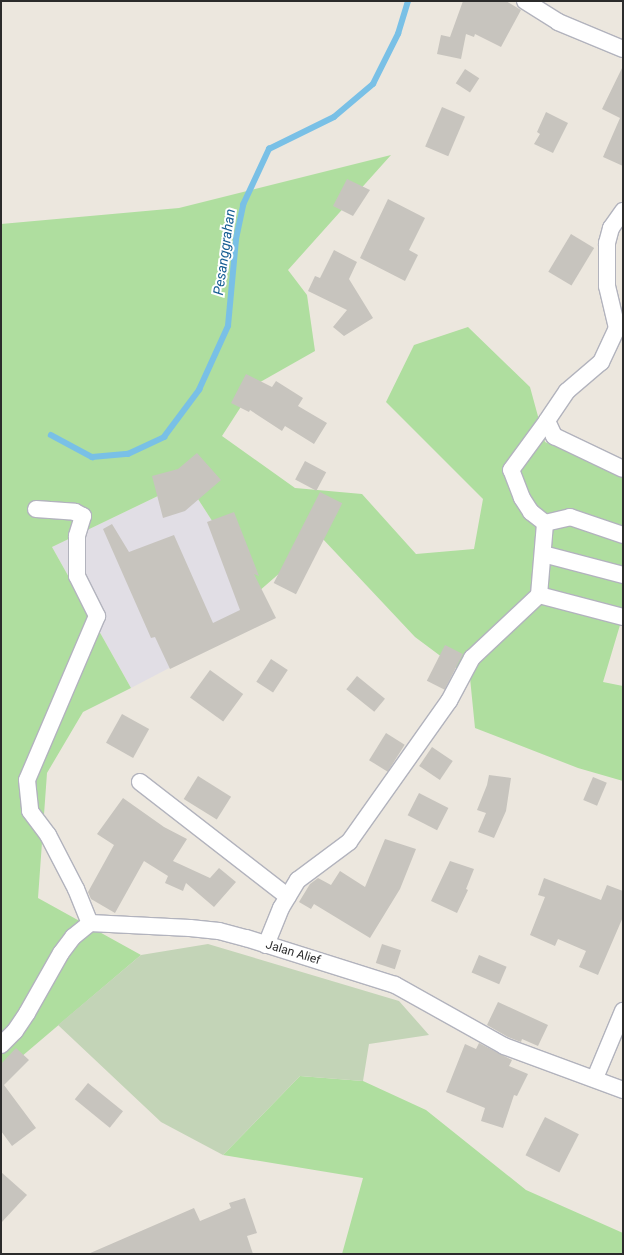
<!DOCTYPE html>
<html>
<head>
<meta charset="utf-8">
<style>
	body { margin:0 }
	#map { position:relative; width:624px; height:1255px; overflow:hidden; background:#ece7de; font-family:Roboto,sans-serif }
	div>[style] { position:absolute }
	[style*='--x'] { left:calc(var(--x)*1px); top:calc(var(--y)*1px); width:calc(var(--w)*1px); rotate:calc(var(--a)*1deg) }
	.industrial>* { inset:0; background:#e1dee5 }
	.green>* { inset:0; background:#afde9f }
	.cemetery>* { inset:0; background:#c3d4b7 }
	.stream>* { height:5.5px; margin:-2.75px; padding:0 2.75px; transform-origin:2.75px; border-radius:2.75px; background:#79c0e6 }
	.building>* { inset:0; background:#c7c4be; transform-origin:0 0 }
	.roads { filter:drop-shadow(1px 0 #b2b3bd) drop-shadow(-1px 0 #b2b3bd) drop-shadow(0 1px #b2b3bd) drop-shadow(0 -1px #b2b3bd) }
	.minor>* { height:16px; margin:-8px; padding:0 8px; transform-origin:8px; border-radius:8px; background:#fff }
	span { translate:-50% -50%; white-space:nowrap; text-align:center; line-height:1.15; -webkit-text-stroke:4px #fff; paint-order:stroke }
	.street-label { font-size:12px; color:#2b2b2b }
	.water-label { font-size:14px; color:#175e93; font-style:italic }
	.frame { position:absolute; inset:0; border:2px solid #2b2b2b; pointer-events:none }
</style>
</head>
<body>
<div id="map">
	<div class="industrial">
		<div style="clip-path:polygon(187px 482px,258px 592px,253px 624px,131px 688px,52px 547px)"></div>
	</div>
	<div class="green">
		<div style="clip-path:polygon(391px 155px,288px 270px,307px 295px,315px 351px,255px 385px,222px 436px,295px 488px,362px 494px,416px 554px,474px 549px,483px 499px,386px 402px,414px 345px,468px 327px,530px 387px,545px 442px,623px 475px,623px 615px,603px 682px,623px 686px,623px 781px,578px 768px,475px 728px,470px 678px,415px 637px,321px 537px,258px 592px,187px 482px,52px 547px,131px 688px,83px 712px,47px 773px,38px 898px,141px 955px,1px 1074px,1px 224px,179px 208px)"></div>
		<div style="clip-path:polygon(300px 1076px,363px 1081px,426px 1110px,526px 1190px,623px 1233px,623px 1254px,342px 1254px,363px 1178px,223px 1155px)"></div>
	</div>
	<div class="cemetery">
		<div style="clip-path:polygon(208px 944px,399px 1001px,429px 1035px,369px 1044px,363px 1081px,300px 1076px,223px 1155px,161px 1122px,58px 1025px,141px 955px)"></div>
	</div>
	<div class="stream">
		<div style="--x:51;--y:435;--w:47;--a:28.2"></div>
		<div style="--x:92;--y:457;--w:36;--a:-5"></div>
		<div style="--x:128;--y:454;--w:40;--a:-25"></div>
		<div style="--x:164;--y:437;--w:59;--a:-53.3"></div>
		<div style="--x:199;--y:390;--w:70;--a:-65.6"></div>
		<div style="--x:228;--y:326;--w:87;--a:-84.7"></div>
		<div style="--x:236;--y:239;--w:35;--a:-78"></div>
		<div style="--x:243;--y:205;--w:62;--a:-65.1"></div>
		<div style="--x:269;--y:149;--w:72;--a:-26.2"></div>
		<div style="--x:334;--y:117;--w:51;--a:-40.2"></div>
		<div style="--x:373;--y:84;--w:56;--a:-63.4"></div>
		<div style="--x:398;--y:34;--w:34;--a:-73"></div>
	</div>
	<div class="building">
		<div style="clip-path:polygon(463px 1px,506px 1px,521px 10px,501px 47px,475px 34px,474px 37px,466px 34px,461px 59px,437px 54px,441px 35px,450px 37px)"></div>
		<div style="clip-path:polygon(623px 66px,623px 166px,603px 157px,620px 118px,602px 109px)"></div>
		<div style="left:465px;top:69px;width:17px;height:17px;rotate:33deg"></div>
		<div style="left:442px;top:107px;width:25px;height:43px;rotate:23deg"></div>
		<div style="clip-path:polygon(546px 112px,568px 123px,553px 153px,534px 144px,540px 134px,537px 132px)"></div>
		<div style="clip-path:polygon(347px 179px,370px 190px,353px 216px,333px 206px)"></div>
		<div style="clip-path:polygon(388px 199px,425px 218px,409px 250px,418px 255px,405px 281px,360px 258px)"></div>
		<div style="left:571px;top:234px;width:27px;height:44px;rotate:31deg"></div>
		<div style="clip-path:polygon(334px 250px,357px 262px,349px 279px,373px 318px,344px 336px,333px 327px,347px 310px,308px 291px,315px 276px,320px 278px)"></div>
		<div style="clip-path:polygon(246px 374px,272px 387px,276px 381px,303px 398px,298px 406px,327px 423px,314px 444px,285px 426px,282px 431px,250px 410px,249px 412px,231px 403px)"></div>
		<div style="clip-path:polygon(197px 453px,221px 480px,185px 511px,163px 518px,152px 476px,178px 469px)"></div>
		<div style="left:305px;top:461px;width:24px;height:21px;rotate:28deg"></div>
		<div style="left:320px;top:492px;width:25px;height:102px;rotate:27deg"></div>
		<div style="clip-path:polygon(234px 512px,259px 576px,254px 574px,276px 618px,170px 669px,155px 637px,151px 638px,103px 529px,112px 524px,129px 552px,174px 535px,213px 623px,240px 610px,207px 522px)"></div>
		<div style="left:445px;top:645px;width:20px;height:40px;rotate:27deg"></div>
		<div style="left:271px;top:659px;width:20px;height:27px;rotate:33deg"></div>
		<div style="left:210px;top:670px;width:41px;height:34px;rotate:36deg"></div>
		<div style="left:357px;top:676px;width:36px;height:17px;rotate:39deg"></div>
		<div style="left:122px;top:714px;width:31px;height:33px;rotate:29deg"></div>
		<div style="left:386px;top:733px;width:22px;height:32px;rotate:32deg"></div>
		<div style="left:432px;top:747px;width:25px;height:23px;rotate:34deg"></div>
		<div style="clip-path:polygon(489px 775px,511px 778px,506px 811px,494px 838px,478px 832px,486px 813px,477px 810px,487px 785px)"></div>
		<div style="left:198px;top:776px;width:39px;height:27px;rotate:32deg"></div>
		<div style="left:593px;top:777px;width:15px;height:25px;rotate:23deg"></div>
		<div style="left:419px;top:793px;width:33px;height:25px;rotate:27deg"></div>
		<div style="clip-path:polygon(123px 798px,164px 827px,187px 839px,173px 861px,210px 878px,219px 868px,236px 882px,214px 907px,186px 883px,183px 891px,165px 883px,168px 876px,144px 861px,115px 913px,91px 899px,88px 892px,114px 845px,97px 834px)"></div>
		<div style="clip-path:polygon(385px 839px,416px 849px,400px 889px,370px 938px,314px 904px,311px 909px,299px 902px,310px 884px,318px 878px,331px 885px,340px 871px,365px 887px)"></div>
		<div style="clip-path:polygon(450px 861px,474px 869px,466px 889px,468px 890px,457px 913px,431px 901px)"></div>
		<div style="clip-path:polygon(544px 878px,601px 900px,607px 885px,623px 891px,623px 917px,598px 975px,579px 967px,586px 951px,558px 939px,555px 946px,530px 935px,545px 897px,538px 895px)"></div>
		<div style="left:382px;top:944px;width:20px;height:20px;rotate:18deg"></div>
		<div style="left:479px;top:955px;width:30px;height:19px;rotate:23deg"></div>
		<div style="clip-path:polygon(498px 1002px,548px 1025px,538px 1046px,522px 1039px,521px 1042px,508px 1037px,487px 1025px)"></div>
		<div style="clip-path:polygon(479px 1043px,512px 1060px,509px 1066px,528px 1074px,517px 1096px,514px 1095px,503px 1128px,481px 1121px,485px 1108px,446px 1092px,465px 1044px,476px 1049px)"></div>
		<div style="clip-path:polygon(16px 1048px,29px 1060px,4px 1085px,36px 1128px,12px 1146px,1px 1131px,1px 1064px)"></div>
		<div style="left:88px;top:1083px;width:45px;height:21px;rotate:39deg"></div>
		<div style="left:545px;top:1117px;width:38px;height:43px;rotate:27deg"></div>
		<div style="clip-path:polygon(1px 1172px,27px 1195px,1px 1223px)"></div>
		<div style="clip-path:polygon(245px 1198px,257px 1233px,247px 1236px,253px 1254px,88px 1254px,194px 1208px,200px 1221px,231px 1208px,229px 1203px)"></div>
	</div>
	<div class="roads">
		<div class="minor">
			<div style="--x:525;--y:1;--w:39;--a:32"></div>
			<div style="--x:558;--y:22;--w:70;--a:22.6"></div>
			<div style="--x:623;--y:211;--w:21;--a:125"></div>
			<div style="--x:611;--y:228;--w:16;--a:105"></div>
			<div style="--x:607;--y:243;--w:43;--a:90"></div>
			<div style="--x:607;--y:286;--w:43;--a:76.6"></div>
			<div style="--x:617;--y:328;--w:38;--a:115"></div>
			<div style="--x:601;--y:362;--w:45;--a:139.5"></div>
			<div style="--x:567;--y:391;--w:36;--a:124"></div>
			<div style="--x:547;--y:421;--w:17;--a:65"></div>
			<div style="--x:554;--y:436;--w:76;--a:25.6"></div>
			<div style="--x:36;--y:509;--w:39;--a:4"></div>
			<div style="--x:75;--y:512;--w:9;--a:27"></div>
			<div style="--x:83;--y:516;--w:21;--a:107"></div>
			<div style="--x:77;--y:536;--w:40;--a:90"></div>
			<div style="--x:77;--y:576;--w:45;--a:63.4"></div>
			<div style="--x:97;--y:616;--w:178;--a:113.1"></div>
			<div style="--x:27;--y:780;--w:31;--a:84"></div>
			<div style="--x:30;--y:811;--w:30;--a:53"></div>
			<div style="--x:48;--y:835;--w:61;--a:62.6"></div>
			<div style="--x:76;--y:889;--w:37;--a:68"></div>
			<div style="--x:545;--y:523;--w:26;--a:-13"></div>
			<div style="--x:570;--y:517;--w:56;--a:18.8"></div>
			<div style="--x:543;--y:554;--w:83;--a:14.7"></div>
			<div style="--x:539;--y:595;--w:72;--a:-85.2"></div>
			<div style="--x:545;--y:523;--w:18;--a:-142"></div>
			<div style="--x:531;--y:512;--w:17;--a:-123"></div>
			<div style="--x:522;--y:498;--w:30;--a:-111"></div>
			<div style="--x:511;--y:470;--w:61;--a:-53.7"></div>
			<div style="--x:140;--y:782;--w:187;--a:37.8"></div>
			<div style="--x:266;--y:945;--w:40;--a:-68"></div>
			<div style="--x:281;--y:908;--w:33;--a:-59"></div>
			<div style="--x:298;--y:880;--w:64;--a:-36.7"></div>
			<div style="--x:349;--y:842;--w:173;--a:-54.7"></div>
			<div style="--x:449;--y:701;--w:49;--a:-61.9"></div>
			<div style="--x:472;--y:658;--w:92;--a:-43.2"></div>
			<div style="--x:539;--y:595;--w:87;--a:14.7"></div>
			<div style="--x:1;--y:1045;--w:20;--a:-45"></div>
			<div style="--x:15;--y:1031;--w:22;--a:-56"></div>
			<div style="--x:27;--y:1013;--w:69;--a:-60.5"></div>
			<div style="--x:61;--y:953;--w:20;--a:-53"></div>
			<div style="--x:73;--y:937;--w:22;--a:-39"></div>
			<div style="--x:90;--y:923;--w:100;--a:2.9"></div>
			<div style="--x:190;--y:928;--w:29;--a:6"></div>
			<div style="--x:219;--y:931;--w:28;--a:15"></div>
			<div style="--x:246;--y:938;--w:156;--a:17.5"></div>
			<div style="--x:395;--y:985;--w:125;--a:29.2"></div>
			<div style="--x:504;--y:1046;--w:127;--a:20.3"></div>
			<div style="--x:595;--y:1078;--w:73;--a:-67.3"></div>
		</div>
	</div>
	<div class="street-label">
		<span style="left:293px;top:953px;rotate:17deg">Jalan Alief</span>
	</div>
	<div class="water-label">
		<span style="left:224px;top:252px;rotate:-82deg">Pesanggrahan</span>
	</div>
	<div class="frame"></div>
</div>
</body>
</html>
